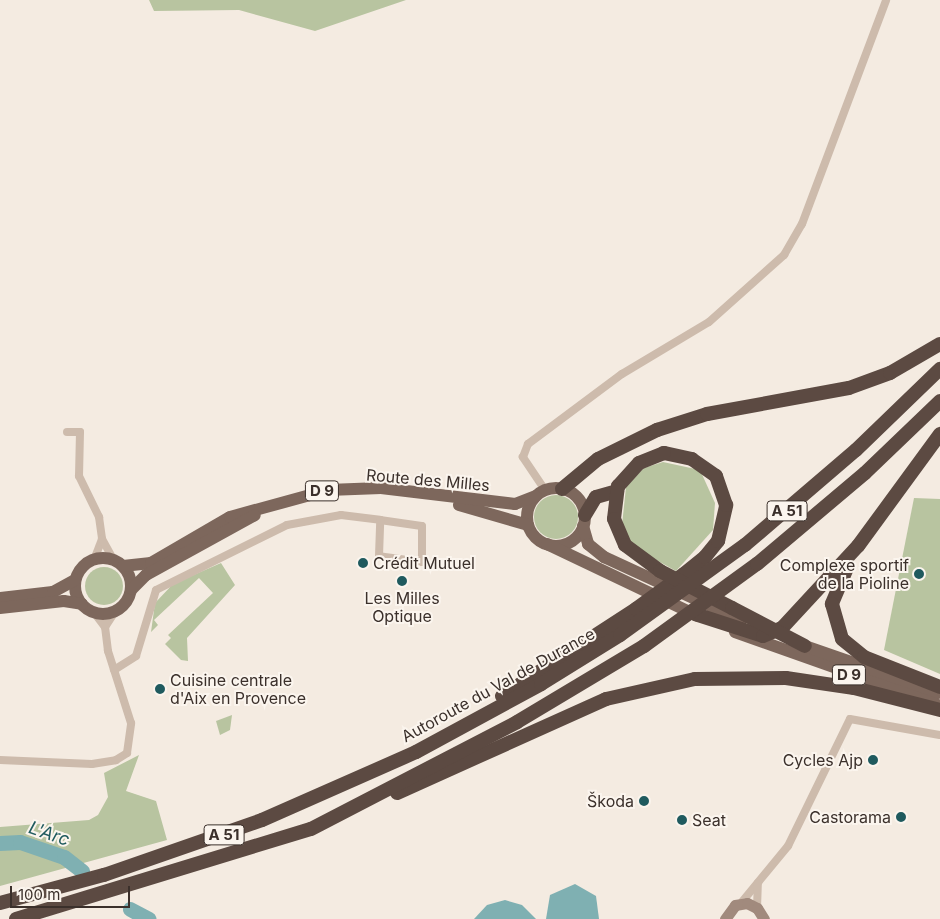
<!DOCTYPE html>
<html>
<head>
<meta charset="utf-8">
<style>
	body { margin:0 }
	#map { position:relative; width:940px; height:919px; overflow:hidden; background:#f4ebe1; font-family:Inter,sans-serif }
	div>[style] { position:absolute }
	[style*='--x'] { left:calc(var(--x)*1px); top:calc(var(--y)*1px); width:calc(var(--w)*1px); rotate:calc(var(--a)*1deg) }
	.green>* { inset:0; background:#b8c4a0 }
	.round { border-radius:50% }
	.water>* { inset:0; background:#7fb0b2 }
	.river>* { height:15px; margin:-7.5px; padding:0 7.5px; transform-origin:7.5px; border-radius:7.5px; background:#7fb0b2 }
	.street>* { height:8px; margin:-4px; padding:0 4px; transform-origin:4px; border-radius:4px; background:#cdbbac }
	.secondary>* { height:11px; margin:-5.5px; padding:0 5.5px; transform-origin:5.5px; border-radius:5.5px; background:#a18a7d }
	.primary>* { height:12px; margin:-6px; padding:0 6px; transform-origin:6px; border-radius:6px; background:#7d675c }
	.primary>.ring { margin:-6px; padding:0; box-sizing:content-box; background:none; border:12px solid #7d675c; border-radius:50% }
	.highway>* { height:14px; margin:-7px; padding:0 7px; transform-origin:7px; border-radius:7px; background:#5c4a42 }
	.dots>* { width:14px; height:14px; translate:-50% -50%; box-sizing:border-box; border:2px solid #fbf5ee; border-radius:50% }
	span { translate:-50% -50%; white-space:nowrap; text-align:center; line-height:1.15; -webkit-text-stroke:4px #fbf5ee; paint-order:stroke }
	.shield-label span { padding:1px 4px; background:#fbf5ee; border:1px solid; border-radius:4px; -webkit-text-stroke-width:0 }
	.shield-label { font-size:15px; color:#3b302b; font-weight:700 }
	.street-label { font-size:16px; color:#3b302b }
	.poi-label { font-size:16px; color:#3b302b }
	.left { translate:0 -50%; text-align:left }
	.right { translate:-100% -50%; text-align:right }
	.water-label { font-size:18px; color:#1f5a5e; font-style:italic }
	.scale { position:absolute; left:10px; top:886px; width:120px; height:22px; box-sizing:border-box; border:2px solid #3b302b; border-top:0; padding-left:6px; font-size:15px; line-height:18px; white-space:nowrap; color:#3b302b; -webkit-text-stroke:4px #fbf5ee; paint-order:stroke }
</style>
</head>
<body>
<div id="map">
	<div class="green">
		<div style="clip-path:polygon(149px 0,406px 0,315px 31px,239px 10px,154px 11px)"></div>
		<div style="clip-path:polygon(663px 462px,700px 470px,715px 503px,713px 530px,676px 571px,633px 547px,622px 525px,626px 487px,644px 468px)"></div>
		<div class="round" style="left:534px;top:495px;width:44px;height:44px"></div>
		<div style="clip-path:polygon(914px 498px,940px 499px,940px 674px,884px 650px)"></div>
		<div style="clip-path:polygon(221px 563px,235px 585px,187px 638px,188px 661px,181px 660px,165px 644px,171px 638px,168px 635px,213px 593px,199px 578px,154px 620px,158px 625px,151px 632px,155px 603px,173px 584px)"></div>
		<div class="round" style="left:85px;top:567px;width:38px;height:38px"></div>
		<div style="clip-path:polygon(232px 715px,230px 730px,220px 735px,216px 721px)"></div>
		<div style="clip-path:polygon(139px 755px,126px 791px,156px 801px,167px 840px,0 886px,0 827px,89px 820px,98px 815px,108px 797px,104px 773px)"></div>
	</div>
	<div class="water">
		<div style="clip-path:polygon(575px 884px,596px 896px,599px 919px,546px 919px,550px 895px)"></div>
		<div style="clip-path:polygon(505px 900px,522px 905px,536px 919px,474px 919px,487px 905px)"></div>
	</div>
	<div class="river">
		<div style="--x:0;--y:843;--w:20;--a:-3"></div>
		<div style="--x:20;--y:842;--w:46;--a:18.8"></div>
		<div style="--x:64;--y:857;--w:23;--a:38"></div>
		<div style="--x:130;--y:909;--w:21;--a:28"></div>
	</div>
	<div class="street">
		<div style="--x:67;--y:432;--w:13;--a:0"></div>
		<div style="--x:80;--y:432;--w:44;--a:91.3"></div>
		<div style="--x:79;--y:476;--w:46;--a:64"></div>
		<div style="--x:99;--y:517;--w:22;--a:82"></div>
		<div style="--x:545;--y:490;--w:40;--a:-124"></div>
		<div style="--x:523;--y:457;--w:14;--a:-69"></div>
		<div style="--x:528;--y:444;--w:117;--a:-36.7"></div>
		<div style="--x:622;--y:374;--w:101;--a:-30.9"></div>
		<div style="--x:709;--y:322;--w:101;--a:-41.8"></div>
		<div style="--x:784;--y:255;--w:36;--a:-60"></div>
		<div style="--x:802;--y:224;--w:239;--a:-69.4"></div>
		<div style="--x:94;--y:560;--w:22;--a:-69"></div>
		<div style="--x:102;--y:539;--w:25;--a:61"></div>
		<div style="--x:105;--y:627;--w:20;--a:-57"></div>
		<div style="--x:114;--y:670;--w:26;--a:-32"></div>
		<div style="--x:136;--y:656;--w:69;--a:-73.1"></div>
		<div style="--x:156;--y:590;--w:146;--a:-26.4"></div>
		<div style="--x:287;--y:525;--w:55;--a:-10.5"></div>
		<div style="--x:341;--y:515;--w:39;--a:7"></div>
		<div style="--x:380;--y:520;--w:42;--a:8.1"></div>
		<div style="--x:422;--y:526;--w:36;--a:90"></div>
		<div style="--x:422;--y:562;--w:43;--a:-172.1"></div>
		<div style="--x:379;--y:556;--w:36;--a:-88"></div>
		<div style="--x:0;--y:760;--w:92;--a:2.5"></div>
		<div style="--x:92;--y:764;--w:24;--a:-9"></div>
		<div style="--x:116;--y:760;--w:13;--a:-32"></div>
		<div style="--x:127;--y:753;--w:30;--a:-82"></div>
		<div style="--x:131;--y:723;--w:76;--a:-107.7"></div>
		<div style="--x:108;--y:651;--w:24;--a:-97"></div>
		<div style="--x:105;--y:627;--w:20;--a:-127"></div>
		<div style="--x:741;--y:903;--w:74;--a:-50.5"></div>
		<div style="--x:788;--y:846;--w:141;--a:-64"></div>
		<div style="--x:850;--y:719;--w:91;--a:10.1"></div>
		<div style="--x:757;--y:908;--w:25;--a:-88"></div>
	</div>
	<div class="secondary">
		<div style="--x:725;--y:919;--w:17;--a:-54"></div>
		<div style="--x:735;--y:905;--w:12;--a:-9"></div>
		<div style="--x:747;--y:903;--w:11;--a:27"></div>
		<div style="--x:757;--y:908;--w:13;--a:58"></div>
	</div>
	<div class="primary">
		<div class="ring" style="left:527px;top:488px;width:46px;height:46px"></div>
		<div style="--x:459;--y:505;--w:72;--a:16.2"></div>
		<div style="--x:583;--y:526;--w:19;--a:74"></div>
		<div style="--x:588;--y:544;--w:21;--a:39"></div>
		<div style="--x:604;--y:557;--w:151;--a:24.7"></div>
		<div style="--x:547;--y:544;--w:167;--a:25.5"></div>
		<div class="ring" style="left:75px;top:558px;width:44px;height:44px"></div>
		<div style="--x:123;--y:566;--w:28;--a:-6"></div>
		<div style="--x:151;--y:563;--w:91;--a:-30.2"></div>
		<div style="--x:230;--y:517;--w:102;--a:-15.4"></div>
		<div style="--x:328;--y:490;--w:53;--a:-2.2"></div>
		<div style="--x:381;--y:488;--w:135;--a:6.8"></div>
		<div style="--x:515;--y:504;--w:22;--a:-21"></div>
		<div style="--x:132;--y:589;--w:20;--a:-45"></div>
		<div style="--x:146;--y:575;--w:124;--a:-28.8"></div>
		<div style="--x:0;--y:598;--w:53;--a:-6.5"></div>
		<div style="--x:53;--y:592;--w:25;--a:-29"></div>
		<div style="--x:0;--y:608;--w:64;--a:-6.2"></div>
		<div style="--x:64;--y:601;--w:18;--a:9"></div>
		<div style="--x:735;--y:632;--w:212;--a:19.5"></div>
		<div style="--x:796;--y:643;--w:152;--a:19.1"></div>
	</div>
	<div class="highway">
		<div style="--x:562;--y:489;--w:47;--a:-39.8"></div>
		<div style="--x:598;--y:459;--w:66;--a:-26.2"></div>
		<div style="--x:657;--y:430;--w:52;--a:-17.7"></div>
		<div style="--x:707;--y:414;--w:144;--a:-10.4"></div>
		<div style="--x:849;--y:388;--w:44;--a:-20.1"></div>
		<div style="--x:890;--y:373;--w:58;--a:-30.1"></div>
		<div style="--x:585;--y:515;--w:21;--a:-59"></div>
		<div style="--x:596;--y:497;--w:22;--a:-16"></div>
		<div style="--x:847;--y:568;--w:39;--a:113"></div>
		<div style="--x:832;--y:604;--w:36;--a:74"></div>
		<div style="--x:842;--y:639;--w:28;--a:39"></div>
		<div style="--x:864;--y:657;--w:82;--a:21.5"></div>
		<div style="--x:695;--y:614;--w:71;--a:17.9"></div>
		<div style="--x:763;--y:636;--w:21;--a:-23"></div>
		<div style="--x:782;--y:628;--w:112;--a:-47.2"></div>
		<div style="--x:858;--y:546;--w:139;--a:-53.8"></div>
		<div style="--x:502;--y:696;--w:160;--a:-33"></div>
		<div style="--x:636;--y:609;--w:59;--a:-36.1"></div>
		<div style="--x:684;--y:574;--w:27;--a:-39"></div>
		<div style="--x:705;--y:557;--w:21;--a:-51"></div>
		<div style="--x:718;--y:541;--w:37;--a:-77"></div>
		<div style="--x:726;--y:505;--w:31;--a:-109"></div>
		<div style="--x:716;--y:476;--w:29;--a:-145"></div>
		<div style="--x:692;--y:459;--w:29;--a:-168"></div>
		<div style="--x:664;--y:453;--w:27;--a:158"></div>
		<div style="--x:639;--y:463;--w:31;--a:132"></div>
		<div style="--x:618;--y:486;--w:33;--a:97"></div>
		<div style="--x:614;--y:519;--w:28;--a:67"></div>
		<div style="--x:625;--y:545;--w:44;--a:36.6"></div>
		<div style="--x:660;--y:571;--w:81;--a:27.2"></div>
		<div style="--x:732;--y:608;--w:82;--a:27.5"></div>
		<div style="--x:397;--y:793;--w:229;--a:-24.2"></div>
		<div style="--x:606;--y:699;--w:91;--a:-12.7"></div>
		<div style="--x:695;--y:679;--w:91;--a:-0.6"></div>
		<div style="--x:786;--y:678;--w:69;--a:8.4"></div>
		<div style="--x:854;--y:688;--w:89;--a:14.3"></div>
		<div style="--x:0;--y:903;--w:108;--a:-15.1"></div>
		<div style="--x:104;--y:875;--w:167;--a:-19.2"></div>
		<div style="--x:262;--y:820;--w:168;--a:-23.8"></div>
		<div style="--x:416;--y:752;--w:142;--a:-28.5"></div>
		<div style="--x:541;--y:684;--w:93;--a:-31.8"></div>
		<div style="--x:620;--y:635;--w:154;--a:-35.8"></div>
		<div style="--x:745;--y:545;--w:146;--a:-40.6"></div>
		<div style="--x:856;--y:450;--w:117;--a:-44"></div>
		<div style="--x:16;--y:919;--w:308;--a:-17"></div>
		<div style="--x:311;--y:829;--w:232;--a:-27.4"></div>
		<div style="--x:517;--y:722;--w:148;--a:-30.9"></div>
		<div style="--x:644;--y:646;--w:140;--a:-36"></div>
		<div style="--x:757;--y:564;--w:141;--a:-40.1"></div>
		<div style="--x:865;--y:473;--w:104;--a:-43.8"></div>
	</div>
	<div class="dots">
		<div style="left:363px;top:563px;background:#1f5a5e"></div>
		<div style="left:919px;top:574px;background:#1f5a5e"></div>
		<div style="left:402px;top:581px;background:#1f5a5e"></div>
		<div style="left:160px;top:689px;background:#1f5a5e"></div>
		<div style="left:873px;top:760px;background:#1f5a5e"></div>
		<div style="left:644px;top:801px;background:#1f5a5e"></div>
		<div style="left:901px;top:817px;background:#1f5a5e"></div>
		<div style="left:682px;top:820px;background:#1f5a5e"></div>
	</div>
	<div class="shield-label">
		<span style="left:322px;top:491px">D 9</span>
		<span style="left:787px;top:511px">A 51</span>
		<span style="left:849px;top:675px">D 9</span>
		<span style="left:224px;top:835px">A 51</span>
	</div>
	<div class="street-label">
		<span style="left:428px;top:480px;rotate:5deg">Route des Milles</span>
		<span style="left:498px;top:685px;rotate:-29deg">Autoroute du Val de Durance</span>
	</div>
	<div class="poi-label">
		<span class="left" style="left:373px;top:563px">Crédit Mutuel</span>
		<span class="right" style="left:909px;top:574px">Complexe sportif<br>de la Pioline</span>
		<span style="left:402px;top:607px">Les Milles<br>Optique</span>
		<span class="left" style="left:170px;top:689px">Cuisine centrale<br>d'Aix en Provence</span>
		<span class="right" style="left:863px;top:760px">Cycles Ajp</span>
		<span class="right" style="left:634px;top:801px">Škoda</span>
		<span class="right" style="left:891px;top:817px">Castorama</span>
		<span class="left" style="left:692px;top:820px">Seat</span>
	</div>
	<div class="water-label">
		<span style="left:49px;top:834px;rotate:19deg">L'Arc</span>
	</div>
	<div class="scale">100 m</div>
</div>
</body>
</html>
